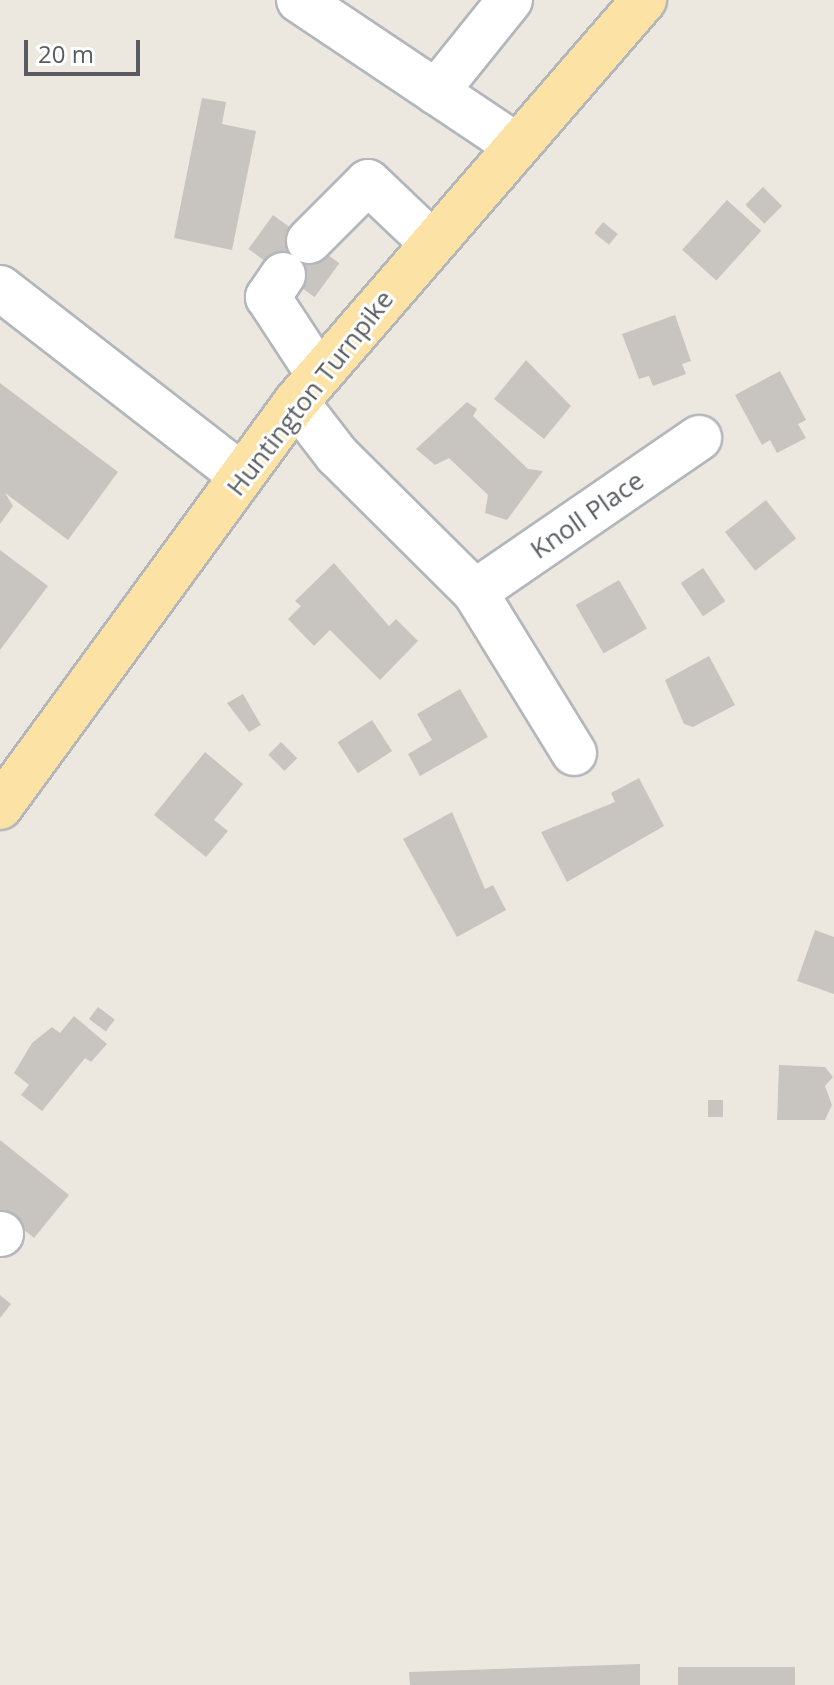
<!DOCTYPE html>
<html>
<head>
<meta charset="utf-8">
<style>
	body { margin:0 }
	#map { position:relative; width:834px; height:1685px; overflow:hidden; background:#ece8e0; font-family:"Open Sans",sans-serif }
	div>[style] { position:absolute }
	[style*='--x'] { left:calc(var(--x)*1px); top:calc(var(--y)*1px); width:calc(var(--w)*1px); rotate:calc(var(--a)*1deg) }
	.building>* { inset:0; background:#c8c5c0; transform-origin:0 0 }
	.roads { filter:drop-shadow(2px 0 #b3b7bb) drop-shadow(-2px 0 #b3b7bb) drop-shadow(0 2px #b3b7bb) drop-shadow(0 -2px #b3b7bb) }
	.minor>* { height:44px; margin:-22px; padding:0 22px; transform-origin:22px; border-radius:22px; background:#fff }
	.major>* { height:44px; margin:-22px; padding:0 22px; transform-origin:22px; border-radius:22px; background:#fce3a5 }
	span { translate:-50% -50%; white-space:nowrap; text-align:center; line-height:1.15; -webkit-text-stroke:6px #fff; paint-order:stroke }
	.street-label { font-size:26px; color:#595d61 }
	.scale { position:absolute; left:24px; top:40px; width:116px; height:36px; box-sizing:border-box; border:4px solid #595d61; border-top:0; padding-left:10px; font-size:24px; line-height:28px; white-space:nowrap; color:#595d61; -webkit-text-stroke:6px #fff; paint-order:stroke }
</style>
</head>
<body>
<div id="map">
	<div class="building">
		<div style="clip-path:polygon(202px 98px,226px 102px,222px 124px,256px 131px,232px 250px,174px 238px)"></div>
		<div style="left:763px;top:187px;width:27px;height:25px;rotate:45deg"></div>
		<div style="left:727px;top:200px;width:46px;height:67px;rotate:42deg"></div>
		<div style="left:273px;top:215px;width:82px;height:42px;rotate:36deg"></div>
		<div style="left:603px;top:222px;width:19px;height:14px;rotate:39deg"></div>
		<div style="clip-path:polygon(675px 315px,691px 361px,682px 364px,686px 374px,653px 386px,649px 376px,639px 379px,622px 334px)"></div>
		<div style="clip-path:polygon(526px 360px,571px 406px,544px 439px,494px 399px)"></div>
		<div style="clip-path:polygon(780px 371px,806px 420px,798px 424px,806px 438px,777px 453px,770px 440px,762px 445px,735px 395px)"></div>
		<div style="clip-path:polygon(0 383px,118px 472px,68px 540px,5px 493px,13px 506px,0 524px)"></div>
		<div style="clip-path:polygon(467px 402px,477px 409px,473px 416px,528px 469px,543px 471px,507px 520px,485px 513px,488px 495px,449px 458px,435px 465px,416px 449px)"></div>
		<div style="left:766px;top:500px;width:49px;height:52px;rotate:52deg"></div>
		<div style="clip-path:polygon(0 550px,48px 586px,0 650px)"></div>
		<div style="clip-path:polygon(334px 563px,389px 626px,396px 619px,418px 641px,380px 680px,330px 630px,314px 646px,288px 619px,301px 606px,295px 601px)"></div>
		<div style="left:703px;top:568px;width:40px;height:27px;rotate:56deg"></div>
		<div style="left:619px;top:580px;width:56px;height:50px;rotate:60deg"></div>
		<div style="clip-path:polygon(709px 656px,735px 705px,693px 727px,684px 724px,665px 680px)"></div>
		<div style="clip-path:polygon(460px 689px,488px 737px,420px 776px,408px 754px,432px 740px,417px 714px)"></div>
		<div style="clip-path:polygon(243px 694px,261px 725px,249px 732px,227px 703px)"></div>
		<div style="left:372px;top:720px;width:37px;height:41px;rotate:57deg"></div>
		<div style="left:281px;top:742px;width:23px;height:18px;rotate:45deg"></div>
		<div style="clip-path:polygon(205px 752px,243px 784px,214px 820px,228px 831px,206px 857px,154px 815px)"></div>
		<div style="clip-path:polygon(639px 778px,664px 826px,567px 882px,541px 832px,615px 802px,611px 793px)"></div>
		<div style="clip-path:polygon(452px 812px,485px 889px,493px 885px,506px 910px,457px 937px,403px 839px)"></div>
		<div style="clip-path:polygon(815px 930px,834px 937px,834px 994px,797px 981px)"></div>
		<div style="left:98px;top:1007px;width:21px;height:15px;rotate:37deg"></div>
		<div style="clip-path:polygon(74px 1016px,107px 1044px,91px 1062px,85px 1058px,42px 1111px,21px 1095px,29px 1085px,14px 1073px,32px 1043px,52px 1027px,60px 1033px)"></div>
		<div style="clip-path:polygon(779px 1065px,825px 1067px,833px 1077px,825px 1086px,832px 1105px,825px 1120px,777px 1120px)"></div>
		<div style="left:708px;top:1100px;width:15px;height:17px"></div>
		<div style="clip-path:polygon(0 1140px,69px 1195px,34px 1238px,0 1210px)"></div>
		<div style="clip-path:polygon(0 1295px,11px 1304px,0 1318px)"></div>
		<div style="clip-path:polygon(640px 1664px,640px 1685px,410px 1685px,409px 1672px)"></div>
		<div style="left:795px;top:1667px;width:18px;height:117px;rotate:90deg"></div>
	</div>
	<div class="roads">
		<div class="minor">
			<div style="--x:299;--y:0;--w:261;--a:33.8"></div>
			<div style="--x:436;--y:92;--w:118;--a:-51.2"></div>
			<div style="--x:309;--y:241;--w:83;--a:-45"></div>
			<div style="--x:368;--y:182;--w:88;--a:43.6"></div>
			<div style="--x:283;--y:275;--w:27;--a:124"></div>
			<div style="--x:268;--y:297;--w:93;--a:56.8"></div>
			<div style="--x:0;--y:288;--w:306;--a:37.8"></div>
			<div style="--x:296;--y:402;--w:67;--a:52.3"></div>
			<div style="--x:337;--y:455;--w:194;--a:44.8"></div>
			<div style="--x:475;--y:592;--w:189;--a:58.4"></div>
			<div style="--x:475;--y:592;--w:272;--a:-34.5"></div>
			<div style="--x:0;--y:1234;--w:1;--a:0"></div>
		</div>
		<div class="major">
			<div style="--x:0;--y:807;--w:502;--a:-53.84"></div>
			<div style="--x:296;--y:402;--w:532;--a:-49.12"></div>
		</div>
	</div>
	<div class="street-label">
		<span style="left:310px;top:393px;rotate:-52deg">Huntington Turnpike</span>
		<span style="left:587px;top:515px;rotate:-35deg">Knoll Place</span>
	</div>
	<div class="scale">20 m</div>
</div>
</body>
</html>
